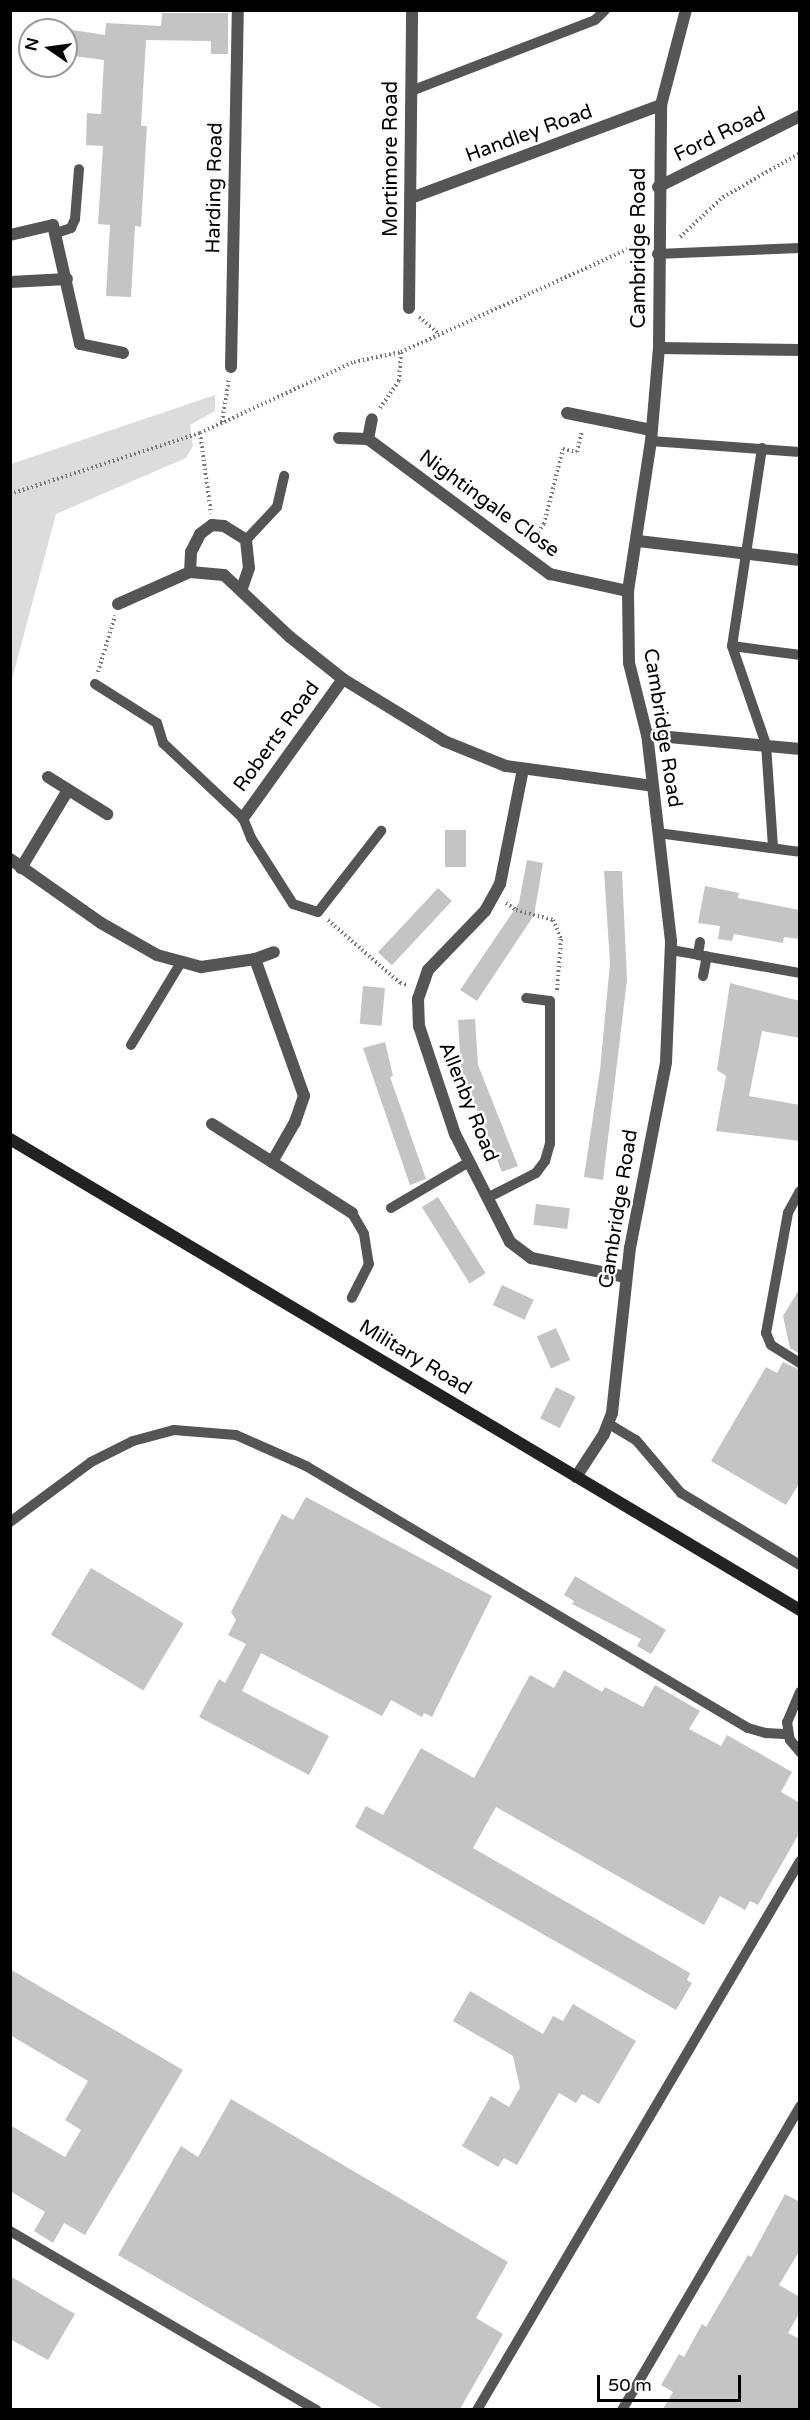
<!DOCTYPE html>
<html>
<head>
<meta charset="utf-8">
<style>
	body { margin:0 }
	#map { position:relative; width:810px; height:2420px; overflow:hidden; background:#fff; font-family:"Varela Round",sans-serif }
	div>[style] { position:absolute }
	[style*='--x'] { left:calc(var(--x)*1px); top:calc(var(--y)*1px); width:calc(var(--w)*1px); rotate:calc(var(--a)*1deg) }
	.green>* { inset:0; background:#dcdcdc }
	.building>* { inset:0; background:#c4c4c4; transform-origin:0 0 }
	.path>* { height:4px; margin-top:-2px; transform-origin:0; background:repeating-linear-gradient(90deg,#777 0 1.5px,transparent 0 4.5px) }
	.lane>* { height:10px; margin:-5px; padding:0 5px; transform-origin:5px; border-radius:5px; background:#555 }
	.street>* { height:12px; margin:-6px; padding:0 6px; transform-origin:6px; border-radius:6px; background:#555 }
	.secondary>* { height:12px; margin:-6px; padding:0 6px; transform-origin:6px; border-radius:6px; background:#222 }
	span { translate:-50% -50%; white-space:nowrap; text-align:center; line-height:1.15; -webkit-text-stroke:5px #fff; paint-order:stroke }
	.street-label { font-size:20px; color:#000 }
	.frame { position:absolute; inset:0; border:12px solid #000; pointer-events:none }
	.north { position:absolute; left:18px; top:18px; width:60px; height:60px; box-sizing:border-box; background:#fff; border:2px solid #999; border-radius:50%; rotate:283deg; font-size:16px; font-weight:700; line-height:24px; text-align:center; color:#000 }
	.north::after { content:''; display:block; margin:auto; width:21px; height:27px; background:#000; clip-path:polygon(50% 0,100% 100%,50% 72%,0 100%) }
	.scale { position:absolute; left:597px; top:2375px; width:144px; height:27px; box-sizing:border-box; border:3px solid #000; border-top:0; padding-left:8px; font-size:18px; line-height:21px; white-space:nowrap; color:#000; -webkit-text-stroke:4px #fff; paint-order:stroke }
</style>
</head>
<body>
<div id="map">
	<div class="green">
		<div style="clip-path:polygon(215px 395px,215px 411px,190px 425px,193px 446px,186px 458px,56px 514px,11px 683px,11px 464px)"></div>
	</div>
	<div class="building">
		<div style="clip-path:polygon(162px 13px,228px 13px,228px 54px,211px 54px,211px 41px,146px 40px,141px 126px,147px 126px,141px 227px,135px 226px,131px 297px,106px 296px,110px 225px,98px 224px,103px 146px,86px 145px,87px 113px,101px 114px,104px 60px,66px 55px,66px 29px,105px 35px,106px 23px,161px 26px)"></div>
		<div style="left:445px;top:830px;width:21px;height:37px"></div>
		<div style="clip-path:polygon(527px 860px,543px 863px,534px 915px,477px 1001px,460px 990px,519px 903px)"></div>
		<div style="clip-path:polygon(604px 871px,622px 871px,627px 980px,603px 1180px,584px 1177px,600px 1070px,610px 963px)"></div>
		<div style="clip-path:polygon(705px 886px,739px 893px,738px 898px,800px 910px,800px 939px,784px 937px,783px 943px,734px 934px,732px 941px,718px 939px,720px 926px,698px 923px)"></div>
		<div style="left:438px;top:888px;width:19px;height:88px;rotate:43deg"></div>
		<div style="clip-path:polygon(730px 983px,800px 1001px,800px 1038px,762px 1031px,749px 1096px,800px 1105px,800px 1141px,716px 1131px,726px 1076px,717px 1070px)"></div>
		<div style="left:363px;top:986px;width:22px;height:38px;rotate:5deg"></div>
		<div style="clip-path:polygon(475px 1019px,478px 1065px,518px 1166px,502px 1172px,461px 1070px,458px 1020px)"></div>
		<div style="clip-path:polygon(385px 1042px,393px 1076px,390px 1077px,426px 1179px,410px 1185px,363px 1048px)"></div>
		<div style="left:438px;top:1197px;width:90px;height:19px;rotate:58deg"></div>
		<div style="left:536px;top:1204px;width:34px;height:21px;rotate:7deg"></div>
		<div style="left:502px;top:1285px;width:35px;height:22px;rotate:25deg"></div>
		<div style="clip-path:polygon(800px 1288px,800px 1354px,790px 1348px,783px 1316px)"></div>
		<div style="left:556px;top:1328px;width:35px;height:21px;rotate:66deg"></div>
		<div style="clip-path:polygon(783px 1362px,800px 1370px,800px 1482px,786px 1505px,711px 1461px,766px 1367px,777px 1373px)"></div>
		<div style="left:556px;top:1387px;width:22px;height:35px;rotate:27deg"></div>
		<div style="clip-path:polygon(306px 1497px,492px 1596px,432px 1717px,424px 1713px,422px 1717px,391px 1700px,382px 1716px,261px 1653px,242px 1691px,329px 1736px,309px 1775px,199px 1717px,219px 1679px,225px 1683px,246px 1644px,228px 1635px,236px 1620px,231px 1612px,282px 1514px,293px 1520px)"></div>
		<div style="left:91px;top:1568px;width:108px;height:78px;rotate:31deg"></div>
		<div style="clip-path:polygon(575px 1576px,666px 1630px,651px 1654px,637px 1646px,641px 1639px,572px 1604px,574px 1601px,564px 1595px)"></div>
		<div style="clip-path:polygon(564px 1670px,602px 1692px,605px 1687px,643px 1707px,655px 1685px,700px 1711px,689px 1729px,721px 1746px,727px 1735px,792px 1772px,781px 1792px,800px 1803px,800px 1832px,758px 1905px,750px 1901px,745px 1910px,720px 1896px,704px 1925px,496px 1807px,473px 1848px,690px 1973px,687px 1980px,692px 1983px,676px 2010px,355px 1827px,366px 1806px,383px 1815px,421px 1748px,474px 1778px,530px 1675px,554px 1688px)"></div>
		<div style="clip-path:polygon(10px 1969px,183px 2070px,85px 2235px,64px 2223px,53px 2243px,34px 2231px,45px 2212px,10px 2191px,10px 2125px,65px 2157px,81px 2130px,65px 2120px,88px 2081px,10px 2035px)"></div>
		<div style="clip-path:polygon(470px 1991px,543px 2034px,553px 2016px,563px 2021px,573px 2004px,636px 2041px,599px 2104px,582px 2094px,576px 2103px,559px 2093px,517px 2165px,504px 2158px,498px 2167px,462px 2146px,491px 2096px,509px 2107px,520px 2088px,513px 2056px,453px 2021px)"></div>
		<div style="clip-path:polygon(231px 2099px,508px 2262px,476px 2318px,503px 2334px,460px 2409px,383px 2409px,118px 2255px,181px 2146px,198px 2157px)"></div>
		<div style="clip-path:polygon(785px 2194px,800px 2202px,800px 2250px,779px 2285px,800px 2297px,800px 2312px,788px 2333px,800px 2339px,800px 2409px,663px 2409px,673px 2392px,661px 2385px,679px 2354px,684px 2357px,702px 2324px,706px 2327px,748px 2255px,751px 2257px)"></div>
		<div style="clip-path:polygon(10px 2276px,75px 2314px,48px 2360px,10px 2339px)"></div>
	</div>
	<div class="path">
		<div style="--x:680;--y:237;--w:59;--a:-42.9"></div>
		<div style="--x:723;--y:197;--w:89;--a:-29.7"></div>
		<div style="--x:419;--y:317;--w:26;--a:40"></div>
		<div style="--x:380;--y:408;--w:33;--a:-55"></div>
		<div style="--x:399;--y:381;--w:29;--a:-86"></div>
		<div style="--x:222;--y:422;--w:44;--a:-80.8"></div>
		<div style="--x:200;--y:433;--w:81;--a:82.2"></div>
		<div style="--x:10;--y:494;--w:200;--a:-17.8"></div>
		<div style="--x:200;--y:433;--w:170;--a:-24.8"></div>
		<div style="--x:354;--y:362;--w:48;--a:-12"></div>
		<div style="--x:401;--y:352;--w:269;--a:-24.4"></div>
		<div style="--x:530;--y:543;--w:24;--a:-54"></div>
		<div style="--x:544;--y:524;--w:77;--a:-75.8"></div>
		<div style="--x:563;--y:449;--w:14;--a:12"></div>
		<div style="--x:577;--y:452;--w:22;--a:-77"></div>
		<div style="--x:98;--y:672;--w:59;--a:-73.1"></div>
		<div style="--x:506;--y:903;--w:12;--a:35"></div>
		<div style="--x:516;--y:910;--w:38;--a:15"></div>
		<div style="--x:553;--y:920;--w:21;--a:67"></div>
		<div style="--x:561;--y:939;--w:52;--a:94.4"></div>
		<div style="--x:328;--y:920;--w:96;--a:41.2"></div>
		<div style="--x:400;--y:983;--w:8;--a:14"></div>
	</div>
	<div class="lane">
		<div style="--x:411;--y:91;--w:197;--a:-21.1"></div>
		<div style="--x:595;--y:20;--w:14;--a:-45"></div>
		<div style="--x:56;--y:233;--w:16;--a:-18"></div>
		<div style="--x:71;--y:228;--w:10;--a:-66"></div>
		<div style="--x:75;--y:219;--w:50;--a:-85.4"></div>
		<div style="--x:657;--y:254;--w:143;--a:-2.4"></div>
		<div style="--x:651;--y:441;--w:149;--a:4.2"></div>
		<div style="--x:762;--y:448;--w:200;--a:98.6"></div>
		<div style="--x:732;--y:646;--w:104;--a:70.9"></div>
		<div style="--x:766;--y:744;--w:104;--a:86.1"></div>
		<div style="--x:246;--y:540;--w:45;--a:-46.8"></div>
		<div style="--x:277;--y:507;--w:32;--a:-77"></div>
		<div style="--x:732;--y:646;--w:69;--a:7.5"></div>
		<div style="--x:95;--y:684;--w:73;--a:32.2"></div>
		<div style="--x:157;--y:723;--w:21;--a:73"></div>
		<div style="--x:163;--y:743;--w:110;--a:43.2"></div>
		<div style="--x:243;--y:818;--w:22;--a:68"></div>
		<div style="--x:251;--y:838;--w:78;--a:57.5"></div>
		<div style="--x:293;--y:904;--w:26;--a:18"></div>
		<div style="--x:318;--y:912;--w:103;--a:-52.1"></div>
		<div style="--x:658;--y:833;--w:143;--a:7.6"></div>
		<div style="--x:700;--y:942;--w:13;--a:99"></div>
		<div style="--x:698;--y:955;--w:104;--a:10"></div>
		<div style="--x:671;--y:950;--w:27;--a:10"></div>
		<div style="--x:703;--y:976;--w:20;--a:-79"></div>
		<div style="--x:131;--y:1045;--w:95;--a:-58.8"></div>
		<div style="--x:800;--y:1191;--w:25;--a:119"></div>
		<div style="--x:788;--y:1213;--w:122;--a:100.4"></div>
		<div style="--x:766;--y:1333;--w:13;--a:67"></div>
		<div style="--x:771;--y:1345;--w:34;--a:32"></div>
		<div style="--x:487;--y:1198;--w:55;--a:-27"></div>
		<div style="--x:536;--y:1173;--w:15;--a:-53"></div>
		<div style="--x:545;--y:1161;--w:18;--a:-74"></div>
		<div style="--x:550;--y:1144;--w:143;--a:-90"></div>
		<div style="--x:550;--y:1001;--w:24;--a:-173"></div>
		<div style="--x:391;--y:1208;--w:91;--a:-30.5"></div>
		<div style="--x:352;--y:1213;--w:24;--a:60"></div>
		<div style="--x:364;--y:1234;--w:30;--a:81"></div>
		<div style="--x:369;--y:1264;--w:38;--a:117"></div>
		<div style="--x:609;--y:1424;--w:31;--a:31"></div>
		<div style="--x:636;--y:1440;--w:70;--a:49.7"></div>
		<div style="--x:681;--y:1493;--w:139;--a:31.2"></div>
		<div style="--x:10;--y:1522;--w:101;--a:-36.5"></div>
		<div style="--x:91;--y:1462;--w:47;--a:-26.6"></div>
		<div style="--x:133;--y:1441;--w:42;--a:-15"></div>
		<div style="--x:174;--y:1430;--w:62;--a:4.6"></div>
		<div style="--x:236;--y:1435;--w:77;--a:23.9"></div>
		<div style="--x:306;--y:1466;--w:514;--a:30.66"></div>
		<div style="--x:748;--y:1728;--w:19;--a:16"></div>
		<div style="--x:766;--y:1733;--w:22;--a:3"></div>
		<div style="--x:800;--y:1692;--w:33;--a:113"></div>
		<div style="--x:787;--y:1722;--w:18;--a:81"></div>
		<div style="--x:790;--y:1740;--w:16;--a:50"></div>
		<div style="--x:10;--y:2231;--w:355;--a:30.3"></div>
		<div style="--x:477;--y:2410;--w:637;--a:-59.53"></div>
		<div style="--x:622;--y:2410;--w:352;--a:-59.6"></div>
	</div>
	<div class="street">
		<div style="--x:658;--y:187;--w:159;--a:-26.6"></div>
		<div style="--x:411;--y:198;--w:267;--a:-20.4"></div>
		<div style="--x:10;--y:235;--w:44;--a:-13.1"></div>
		<div style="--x:53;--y:225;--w:122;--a:77.2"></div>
		<div style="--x:80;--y:344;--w:44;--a:11.8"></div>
		<div style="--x:10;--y:282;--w:57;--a:-3"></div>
		<div style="--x:409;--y:308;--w:298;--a:-89.4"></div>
		<div style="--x:659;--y:348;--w:141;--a:0.8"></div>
		<div style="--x:231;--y:367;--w:357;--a:-88.9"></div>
		<div style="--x:567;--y:413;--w:86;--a:11.4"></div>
		<div style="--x:339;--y:438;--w:29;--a:2"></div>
		<div style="--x:368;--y:439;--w:227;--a:36.6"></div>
		<div style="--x:550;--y:574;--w:80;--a:12.3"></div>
		<div style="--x:368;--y:439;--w:20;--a:-79"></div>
		<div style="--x:638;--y:541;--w:163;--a:6.7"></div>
		<div style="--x:190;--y:572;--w:20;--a:-87"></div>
		<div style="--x:191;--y:552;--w:20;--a:-63"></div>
		<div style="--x:200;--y:534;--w:15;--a:-37"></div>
		<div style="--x:212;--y:525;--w:12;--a:5"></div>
		<div style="--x:224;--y:526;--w:26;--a:32"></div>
		<div style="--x:246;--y:540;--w:28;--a:84"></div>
		<div style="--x:249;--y:568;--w:21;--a:109"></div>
		<div style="--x:118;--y:604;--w:79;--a:-24"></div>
		<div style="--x:190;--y:572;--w:34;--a:5"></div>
		<div style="--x:224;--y:575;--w:91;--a:43.2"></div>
		<div style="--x:290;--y:637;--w:68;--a:38.4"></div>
		<div style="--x:343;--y:679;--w:119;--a:31.5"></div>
		<div style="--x:444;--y:741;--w:67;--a:22"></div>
		<div style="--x:506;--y:766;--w:148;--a:7.7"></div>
		<div style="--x:647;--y:735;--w:154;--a:5.2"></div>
		<div style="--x:523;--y:769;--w:117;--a:101.3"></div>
		<div style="--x:500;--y:884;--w:31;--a:119"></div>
		<div style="--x:485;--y:911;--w:82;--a:134"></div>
		<div style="--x:428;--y:970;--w:31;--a:109"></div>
		<div style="--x:418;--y:999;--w:27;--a:88"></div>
		<div style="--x:419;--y:1026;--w:114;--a:71.6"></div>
		<div style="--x:455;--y:1134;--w:121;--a:63"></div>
		<div style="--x:510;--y:1242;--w:26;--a:37"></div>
		<div style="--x:531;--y:1258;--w:97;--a:11.3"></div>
		<div style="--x:48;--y:777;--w:70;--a:32.1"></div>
		<div style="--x:243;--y:818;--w:171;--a:-54.3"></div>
		<div style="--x:10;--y:859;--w:111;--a:35.1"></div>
		<div style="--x:101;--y:923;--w:64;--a:29.7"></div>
		<div style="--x:157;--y:955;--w:46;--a:15.3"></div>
		<div style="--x:201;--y:967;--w:55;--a:-8.4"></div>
		<div style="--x:255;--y:959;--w:145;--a:70.3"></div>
		<div style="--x:304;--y:1096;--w:28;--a:109"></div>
		<div style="--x:295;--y:1122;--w:46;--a:119.9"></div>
		<div style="--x:272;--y:1162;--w:95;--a:32.5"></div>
		<div style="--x:21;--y:868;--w:91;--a:-58.9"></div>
		<div style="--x:255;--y:959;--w:20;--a:-20"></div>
		<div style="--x:212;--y:1124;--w:71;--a:32.3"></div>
		<div style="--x:576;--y:1477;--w:51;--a:-56.9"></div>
		<div style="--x:604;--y:1434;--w:22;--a:-69"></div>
		<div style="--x:612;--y:1413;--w:166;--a:-83.8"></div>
		<div style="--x:630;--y:1248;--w:189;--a:-79"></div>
		<div style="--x:666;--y:1062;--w:121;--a:-87.6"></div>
		<div style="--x:671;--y:941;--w:207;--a:-96.6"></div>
		<div style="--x:647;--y:735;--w:74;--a:-104"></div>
		<div style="--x:629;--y:663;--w:72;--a:-90.8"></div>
		<div style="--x:628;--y:591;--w:152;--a:-81.3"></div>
		<div style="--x:651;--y:441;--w:93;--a:-85.1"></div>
		<div style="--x:659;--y:348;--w:243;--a:-89.5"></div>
		<div style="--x:661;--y:105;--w:98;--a:-75.3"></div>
	</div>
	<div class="secondary">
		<div style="--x:10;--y:1139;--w:920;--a:30.8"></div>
	</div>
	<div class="street-label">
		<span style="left:529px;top:134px;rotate:-20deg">Handley Road</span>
		<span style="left:720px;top:135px;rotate:-26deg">Ford Road</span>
		<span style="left:391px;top:159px;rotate:-90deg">Mortimore Road</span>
		<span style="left:215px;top:188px;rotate:-89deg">Harding Road</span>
		<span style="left:639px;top:248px;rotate:-90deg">Cambridge Road</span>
		<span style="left:489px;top:504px;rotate:36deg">Nightingale Close</span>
		<span style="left:662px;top:728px;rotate:81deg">Cambridge Road</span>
		<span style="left:277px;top:737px;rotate:-54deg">Roberts Road</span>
		<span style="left:468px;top:1102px;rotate:68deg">Allenby Road</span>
		<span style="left:619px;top:1209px;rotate:-81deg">Cambridge Road</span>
		<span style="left:415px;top:1358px;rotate:31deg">Military Road</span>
	</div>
	<div class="frame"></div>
	<div class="north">N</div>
	<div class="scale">50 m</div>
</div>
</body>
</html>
